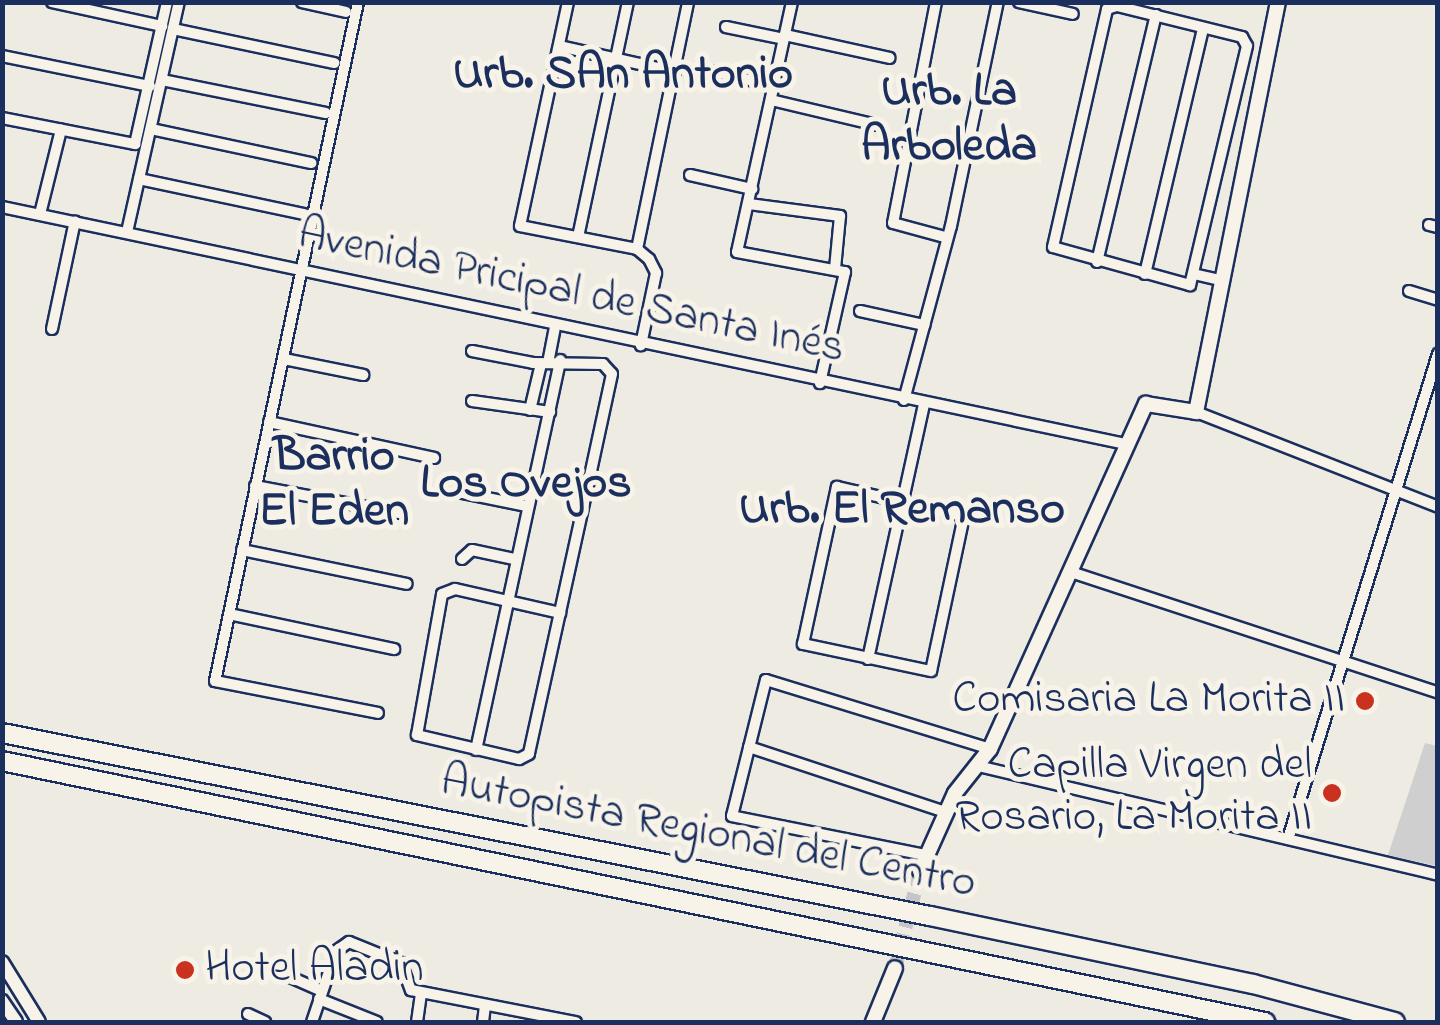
<!DOCTYPE html>
<html>
<head>
<meta charset="utf-8">
<style>
	body { margin:0 }
	#map { position:relative; width:1440px; height:1025px; overflow:hidden; background:#eeebe2; font-family:"Indie Flower",sans-serif }
	div>[style] { position:absolute }
	[style*='--x'] { left:calc(var(--x)*1px); top:calc(var(--y)*1px); width:calc(var(--w)*1px); rotate:calc(var(--a)*1deg) }
	.green>* { inset:0; background:#cfcfcf }
	.secondary-tunnel>* { height:14px; margin-top:-7px; transform-origin:0; background:repeating-linear-gradient(90deg,#c4c5c8 0 14px,transparent 0 21px) }
	.roads { filter:drop-shadow(2px 0 #1b2f5e) drop-shadow(-2px 0 #1b2f5e) drop-shadow(0 2px #1b2f5e) drop-shadow(0 -2px #1b2f5e) }
	.minor>* { height:10px; margin:-5px; padding:0 5px; transform-origin:5px; border-radius:5px; background:#f7f3e8 }
	.tertiary>* { height:12px; margin:-6px; padding:0 6px; transform-origin:6px; border-radius:6px; background:#f7f3e8 }
	.secondary>* { height:14px; margin:-7px; padding:0 7px; transform-origin:7px; border-radius:7px; background:#f7f3e8 }
	.motorway>* { height:18px; margin:-9px; padding:0 9px; transform-origin:9px; border-radius:9px; background:#f7f3e8 }
	.dots>* { width:28px; height:28px; translate:-50% -50%; box-sizing:border-box; border:5px solid #f7f3e8; border-radius:50% }
	span { translate:-50% -50%; white-space:nowrap; text-align:center; line-height:1.15; -webkit-text-stroke:10px #f7f3e8; paint-order:stroke }
	.street-label { font-size:45px; color:#1b2f5e }
	.poi-label { font-size:45px; color:#1b2f5e }
	.right { translate:-100% -50%; text-align:right }
	.left { translate:0 -50%; text-align:left }
	.neighbourhood-label { font-size:48px; color:#1b2f5e; font-weight:700 }
	.frame { position:absolute; inset:0; border:5px solid #1b2f5e; pointer-events:none }
</style>
</head>
<body>
<div id="map">
	<div class="green">
		<div style="clip-path:polygon(1425px 743px,1437px 746px,1437px 866px,1388px 855px)"></div>
	</div>
	<div class="secondary-tunnel">
		<div style="--x:895;--y:968;--w:100;--a:-75.5"></div>
	</div>
	<div class="roads">
		<div class="minor">
			<div style="--x:52;--y:2;--w:113;--a:12.3"></div>
			<div style="--x:302;--y:2;--w:45;--a:12.8"></div>
			<div style="--x:358;--y:2;--w:694;--a:101.89"></div>
			<div style="--x:215;--y:681;--w:166;--a:11.1"></div>
			<div style="--x:568;--y:2;--w:229;--a:102.1"></div>
			<div style="--x:520;--y:226;--w:119;--a:11.1"></div>
			<div style="--x:637;--y:249;--w:16;--a:40"></div>
			<div style="--x:649;--y:259;--w:16;--a:63"></div>
			<div style="--x:656;--y:273;--w:74;--a:101.8"></div>
			<div style="--x:792;--y:2;--w:256;--a:102.4"></div>
			<div style="--x:737;--y:252;--w:110;--a:10.5"></div>
			<div style="--x:845;--y:272;--w:114;--a:102.7"></div>
			<div style="--x:936;--y:2;--w:225;--a:101"></div>
			<div style="--x:893;--y:223;--w:54;--a:15.1"></div>
			<div style="--x:1019;--y:2;--w:55;--a:12.5"></div>
			<div style="--x:1117;--y:6;--w:129;--a:13.9"></div>
			<div style="--x:1242;--y:37;--w:10;--a:61"></div>
			<div style="--x:1247;--y:46;--w:246;--a:103.4"></div>
			<div style="--x:1190;--y:285;--w:142;--a:-164.5"></div>
			<div style="--x:1053;--y:247;--w:244;--a:-77.2"></div>
			<div style="--x:1107;--y:9;--w:10;--a:-17"></div>
			<div style="--x:726;--y:27;--w:59;--a:11.7"></div>
			<div style="--x:173;--y:29;--w:165;--a:11.9"></div>
			<div style="--x:785;--y:35;--w:107;--a:12.4"></div>
			<div style="--x:559;--y:46;--w:119;--a:12.6"></div>
			<div style="--x:2;--y:56;--w:151;--a:11.5"></div>
			<div style="--x:712;--y:71;--w:64;--a:13.6"></div>
			<div style="--x:162;--y:80;--w:167;--a:11.4"></div>
			<div style="--x:771;--y:100;--w:109;--a:13.3"></div>
			<div style="--x:2;--y:118;--w:136;--a:11.1"></div>
			<div style="--x:135;--y:144;--w:146;--a:-77.3"></div>
			<div style="--x:151;--y:129;--w:164;--a:12"></div>
			<div style="--x:690;--y:175;--w:64;--a:12.7"></div>
			<div style="--x:139;--y:179;--w:169;--a:12"></div>
			<div style="--x:749;--y:204;--w:92;--a:7.5"></div>
			<div style="--x:840;--y:216;--w:53;--a:95.4"></div>
			<div style="--x:2;--y:207;--w:1149;--a:11.91"></div>
			<div style="--x:40;--y:214;--w:87;--a:-76"></div>
			<div style="--x:1429;--y:225;--w:9;--a:13"></div>
			<div style="--x:127;--y:232;--w:236;--a:-77.3"></div>
			<div style="--x:578;--y:237;--w:240;--a:-78"></div>
			<div style="--x:637;--y:249;--w:252;--a:-78.3"></div>
			<div style="--x:1097;--y:262;--w:254;--a:-76.6"></div>
			<div style="--x:1145;--y:274;--w:253;--a:-76.7"></div>
			<div style="--x:1198;--y:275;--w:23;--a:13"></div>
			<div style="--x:1409;--y:291;--w:30;--a:17"></div>
			<div style="--x:860;--y:311;--w:66;--a:12.3"></div>
			<div style="--x:52;--y:329;--w:110;--a:-78"></div>
			<div style="--x:472;--y:351;--w:62;--a:11.1"></div>
			<div style="--x:533;--y:363;--w:70;--a:0.8"></div>
			<div style="--x:603;--y:364;--w:13;--a:48"></div>
			<div style="--x:612;--y:374;--w:123;--a:102.2"></div>
			<div style="--x:586;--y:494;--w:266;--a:102.4"></div>
			<div style="--x:529;--y:754;--w:11;--a:153"></div>
			<div style="--x:519;--y:759;--w:105;--a:-166.8"></div>
			<div style="--x:417;--y:735;--w:143;--a:-79.9"></div>
			<div style="--x:442;--y:594;--w:14;--a:-21"></div>
			<div style="--x:455;--y:589;--w:108;--a:12.9"></div>
			<div style="--x:284;--y:359;--w:81;--a:11.4"></div>
			<div style="--x:548;--y:363;--w:37;--a:-79"></div>
			<div style="--x:904;--y:400;--w:180;--a:-74.9"></div>
			<div style="--x:951;--y:226;--w:229;--a:-78.2"></div>
			<div style="--x:472;--y:401;--w:79;--a:8"></div>
			<div style="--x:530;--y:410;--w:47;--a:-76.6"></div>
			<div style="--x:1196;--y:412;--w:260;--a:21.4"></div>
			<div style="--x:269;--y:422;--w:169;--a:12.3"></div>
			<div style="--x:532;--y:483;--w:55;--a:11.5"></div>
			<div style="--x:255;--y:486;--w:147;--a:10.6"></div>
			<div style="--x:837;--y:487;--w:130;--a:12.9"></div>
			<div style="--x:964;--y:516;--w:158;--a:102"></div>
			<div style="--x:931;--y:671;--w:131;--a:-168.1"></div>
			<div style="--x:803;--y:644;--w:161;--a:-77.8"></div>
			<div style="--x:463;--y:493;--w:64;--a:11.7"></div>
			<div style="--x:242;--y:550;--w:168;--a:11.6"></div>
			<div style="--x:462;--y:559;--w:13;--a:-42"></div>
			<div style="--x:472;--y:550;--w:43;--a:12.1"></div>
			<div style="--x:1071;--y:572;--w:386;--a:18.2"></div>
			<div style="--x:229;--y:614;--w:169;--a:12"></div>
			<div style="--x:868;--y:659;--w:261;--a:-77.6"></div>
			<div style="--x:749;--y:747;--w:206;--a:18.3"></div>
			<div style="--x:476;--y:750;--w:399;--a:-77.8"></div>
			<div style="--x:978;--y:766;--w:473;--a:13.3"></div>
			<div style="--x:1288;--y:839;--w:508;--a:-72.81"></div>
			<div style="--x:925;--y:855;--w:197;--a:-168.6"></div>
			<div style="--x:732;--y:816;--w:140;--a:-76"></div>
			<div style="--x:766;--y:680;--w:234;--a:17.1"></div>
			<div style="--x:265;--y:966;--w:62;--a:23.7"></div>
			<div style="--x:319;--y:999;--w:62;--a:21.6"></div>
			<div style="--x:248;--y:1014;--w:19;--a:25"></div>
			<div style="--x:312;--y:1022;--w:75;--a:-71.3"></div>
			<div style="--x:336;--y:951;--w:16;--a:-35"></div>
			<div style="--x:349;--y:942;--w:56;--a:22"></div>
			<div style="--x:401;--y:963;--w:29;--a:70"></div>
			<div style="--x:411;--y:990;--w:168;--a:11"></div>
			<div style="--x:417;--y:1022;--w:29;--a:-82"></div>
			<div style="--x:483;--y:1022;--w:17;--a:-83"></div>
		</div>
		<div class="tertiary">
			<div style="--x:2;--y:962;--w:70;--a:58.3"></div>
			<div style="--x:2;--y:1001;--w:25;--a:56"></div>
		</div>
		<div class="secondary">
			<div style="--x:920;--y:871;--w:85;--a:-65.8"></div>
			<div style="--x:955;--y:793;--w:56;--a:-51.5"></div>
			<div style="--x:990;--y:749;--w:379;--a:-65.7"></div>
			<div style="--x:1146;--y:404;--w:51;--a:9.1"></div>
			<div style="--x:1196;--y:412;--w:418;--a:-78.7"></div>
			<div style="--x:873;--y:1022;--w:58;--a:-67.8"></div>
		</div>
		<div class="motorway">
			<div style="--x:2;--y:733;--w:946;--a:11.16"></div>
			<div style="--x:930;--y:916;--w:330;--a:11.9"></div>
			<div style="--x:1253;--y:984;--w:147;--a:15"></div>
			<div style="--x:2;--y:761;--w:1290;--a:11.68"></div>
		</div>
	</div>
	<div class="dots">
		<div style="left:1365px;top:701px;background:#c8321e"></div>
		<div style="left:1332px;top:793px;background:#c8321e"></div>
		<div style="left:185px;top:970px;background:#c8321e"></div>
	</div>
	<div class="street-label">
		<span style="left:571px;top:293px;rotate:12deg">Avenida Pricipal de Santa Inés</span>
		<span style="left:708px;top:834px;rotate:11deg">Autopista Regional del Centro</span>
	</div>
	<div class="poi-label">
		<span class="right" style="left:1345px;top:701px">Comisaria La Morita II</span>
		<span class="right" style="left:1312px;top:793px">Capilla Virgen del<br>Rosario, La Morita II</span>
		<span class="left" style="left:205px;top:970px">Hotel Aladin</span>
	</div>
	<div class="neighbourhood-label">
		<span style="left:623px;top:76px">Urb. SAn Antonio</span>
		<span style="left:949px;top:120px">Urb. La<br>Arboleda</span>
		<span style="left:334px;top:485px">Barrio<br>El Eden</span>
		<span style="left:526px;top:485px">Los Ovejos</span>
		<span style="left:902px;top:511px">Urb. El Remanso</span>
	</div>
	<div class="frame"></div>
</div>
</body>
</html>
